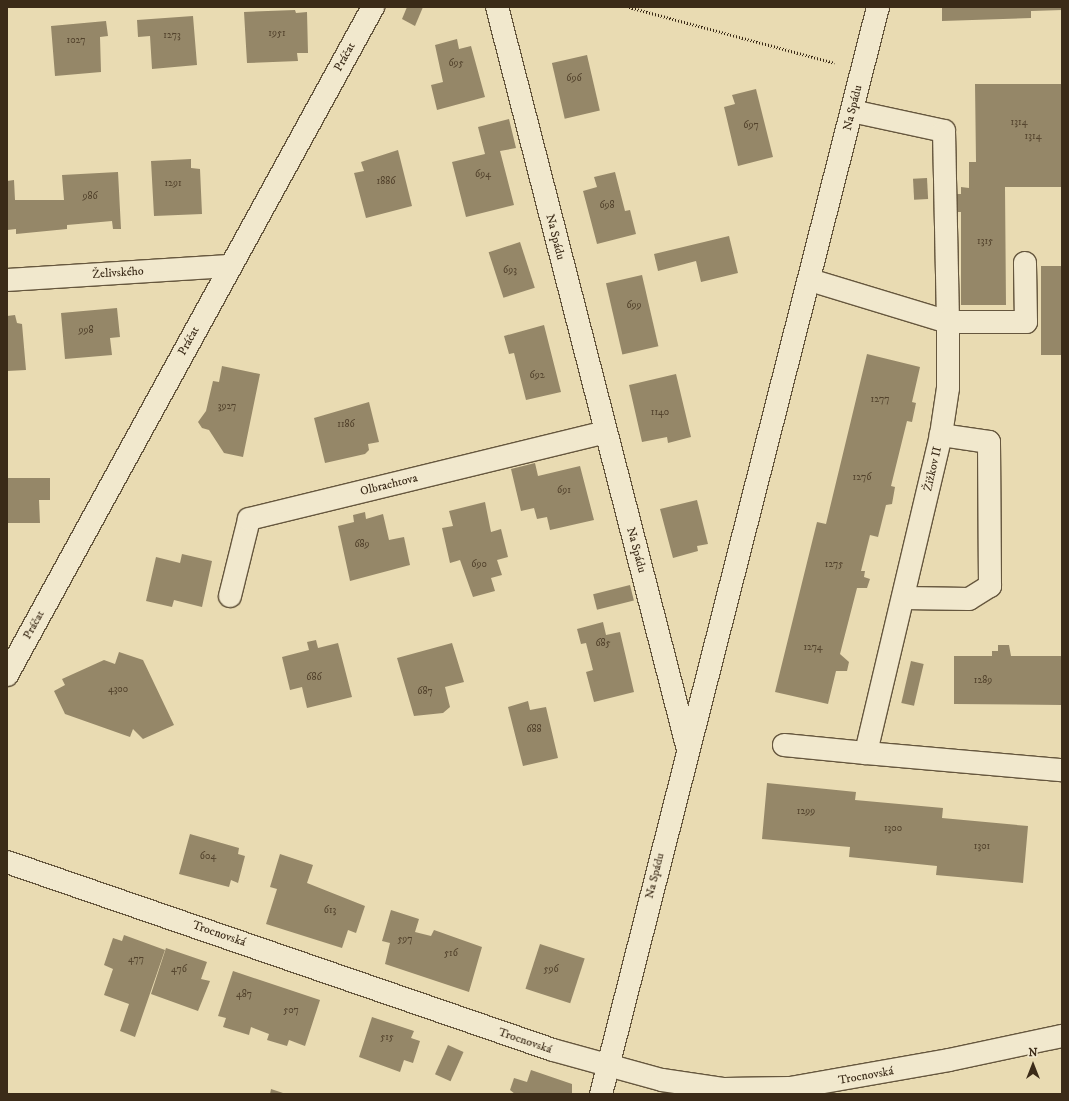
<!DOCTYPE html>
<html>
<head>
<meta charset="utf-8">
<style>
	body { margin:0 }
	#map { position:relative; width:1069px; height:1101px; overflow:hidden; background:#e9dbb2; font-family:"IM FELL DW Pica",serif }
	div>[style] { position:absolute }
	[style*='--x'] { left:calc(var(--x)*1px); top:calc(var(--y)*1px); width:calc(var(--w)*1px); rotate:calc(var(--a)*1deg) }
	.building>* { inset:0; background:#958768; transform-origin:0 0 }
	.path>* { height:2.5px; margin-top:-1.25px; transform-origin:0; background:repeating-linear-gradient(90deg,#3b2b18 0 1px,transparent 0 3px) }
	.roads { filter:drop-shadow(1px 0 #66573e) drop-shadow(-1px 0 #66573e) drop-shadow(0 1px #66573e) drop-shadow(0 -1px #66573e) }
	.minor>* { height:22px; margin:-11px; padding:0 11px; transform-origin:11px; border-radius:11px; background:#f1e8cd }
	span { translate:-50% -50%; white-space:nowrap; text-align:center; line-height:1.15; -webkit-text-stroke:4px #f1e8cd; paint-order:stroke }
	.number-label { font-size:10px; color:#52422c }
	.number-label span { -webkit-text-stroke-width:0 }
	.street-label { font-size:12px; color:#3b2b18 }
	.frame { position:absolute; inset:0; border:8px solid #3b2b18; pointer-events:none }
	.north { position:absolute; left:1013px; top:1045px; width:40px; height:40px; -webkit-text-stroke:3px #f1e8cd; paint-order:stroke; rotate:0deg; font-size:11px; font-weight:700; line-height:16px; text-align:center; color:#3b2b18 }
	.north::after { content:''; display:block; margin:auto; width:14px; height:18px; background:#3b2b18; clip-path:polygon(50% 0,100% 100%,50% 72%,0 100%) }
</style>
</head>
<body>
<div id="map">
	<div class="building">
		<div style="clip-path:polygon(407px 7px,423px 7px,415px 26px,402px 19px)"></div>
		<div style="clip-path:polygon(942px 7px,1062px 7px,1062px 10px,1031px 11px,1031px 18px,942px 21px)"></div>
		<div style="clip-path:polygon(295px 10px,296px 13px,307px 12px,308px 53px,297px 53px,298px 61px,247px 63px,244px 12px)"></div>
		<div style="clip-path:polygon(193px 16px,197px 65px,152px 69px,150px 36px,138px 37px,137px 20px)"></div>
		<div style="clip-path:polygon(106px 21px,108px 36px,100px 37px,101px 72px,55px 76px,51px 26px)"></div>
		<div style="clip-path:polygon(457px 39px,459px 49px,471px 46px,485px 97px,437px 110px,431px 85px,443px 82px,435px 45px)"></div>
		<div style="left:587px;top:55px;width:57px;height:36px;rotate:77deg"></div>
		<div style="clip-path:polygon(975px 84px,1062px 84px,1062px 187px,1005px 187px,1006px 305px,961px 305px,961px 212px,955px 212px,954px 194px,961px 194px,961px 187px,969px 188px,969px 162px,976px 162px)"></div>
		<div style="clip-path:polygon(756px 89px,773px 157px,738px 166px,724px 107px,735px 104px,732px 95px)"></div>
		<div style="clip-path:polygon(509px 119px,516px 148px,500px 151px,514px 205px,466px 217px,452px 162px,485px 154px,478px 127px)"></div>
		<div style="clip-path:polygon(398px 150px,412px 206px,366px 218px,354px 173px,364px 171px,361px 162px)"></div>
		<div style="clip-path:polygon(191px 159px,191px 168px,200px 169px,202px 214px,154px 216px,151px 161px)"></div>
		<div style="clip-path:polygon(118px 172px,121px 229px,113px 229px,112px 221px,67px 225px,67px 229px,16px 234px,16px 229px,7px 230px,7px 181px,14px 180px,15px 200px,64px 200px,62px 175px)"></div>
		<div style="clip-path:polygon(615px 172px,625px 211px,630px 210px,636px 234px,597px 244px,583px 191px,597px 187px,594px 177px)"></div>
		<div style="left:927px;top:178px;width:21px;height:14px;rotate:87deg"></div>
		<div style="clip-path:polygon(729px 236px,738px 273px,701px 282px,696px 261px,658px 271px,654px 254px)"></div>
		<div style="left:520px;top:242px;width:48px;height:33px;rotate:72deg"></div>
		<div style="left:1062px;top:266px;width:89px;height:21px;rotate:90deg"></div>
		<div style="left:642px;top:275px;width:73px;height:37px;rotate:77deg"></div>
		<div style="clip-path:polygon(117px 308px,120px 337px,110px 338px,112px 355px,65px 359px,61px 313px)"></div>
		<div style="clip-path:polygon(15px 315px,17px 323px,22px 324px,26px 370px,7px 371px,7px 316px)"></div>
		<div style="clip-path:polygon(544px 325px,561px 392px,526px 400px,514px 353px,509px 354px,504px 336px)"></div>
		<div style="clip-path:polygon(867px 354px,920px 367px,912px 402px,916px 403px,912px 422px,907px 421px,891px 486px,895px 487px,892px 504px,886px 505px,878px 537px,870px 535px,861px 571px,865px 571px,864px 577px,870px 579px,867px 588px,857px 588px,840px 654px,849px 662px,847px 671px,836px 671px,828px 704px,775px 692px,817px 522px,826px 524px)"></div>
		<div style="clip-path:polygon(222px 366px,260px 374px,243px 457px,224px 453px,209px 430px,202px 428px,198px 422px,206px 411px,213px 381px,219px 382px)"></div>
		<div style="clip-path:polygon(676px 374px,691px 437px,668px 443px,667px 437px,642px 442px,629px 385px)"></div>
		<div style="clip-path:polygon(369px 402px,379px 442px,368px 444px,369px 450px,365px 454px,325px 463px,314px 418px)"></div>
		<div style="clip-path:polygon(535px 463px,538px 476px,580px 466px,594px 520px,550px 530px,547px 517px,537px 519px,534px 508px,521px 511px,511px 469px)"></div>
		<div style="clip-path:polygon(7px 478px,50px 478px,50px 500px,39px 500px,40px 523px,7px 523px)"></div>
		<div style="clip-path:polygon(697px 500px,708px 544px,697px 546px,698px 551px,673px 558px,660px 509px)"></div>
		<div style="clip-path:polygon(485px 502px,491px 532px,501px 529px,508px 557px,497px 560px,502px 575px,491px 578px,495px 591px,473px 597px,460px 560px,450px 563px,442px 528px,453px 526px,449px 511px)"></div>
		<div style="clip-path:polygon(365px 512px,366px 519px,383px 514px,389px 540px,404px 537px,410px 565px,350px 581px,338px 526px,354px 522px,353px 515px)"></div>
		<div style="clip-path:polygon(182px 554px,212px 561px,202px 607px,174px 600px,172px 607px,146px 601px,156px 557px,180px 563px)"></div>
		<div style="left:630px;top:585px;width:16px;height:38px;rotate:76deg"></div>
		<div style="clip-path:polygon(603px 622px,606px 635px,620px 632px,634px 692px,594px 702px,586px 672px,593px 670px,586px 643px,581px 644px,577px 629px)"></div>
		<div style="clip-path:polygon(316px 640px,318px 648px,338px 643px,352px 697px,307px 708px,302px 687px,290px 690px,282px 657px,309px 650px,307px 642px)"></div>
		<div style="clip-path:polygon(452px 643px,464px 682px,445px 687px,450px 707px,443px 713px,414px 716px,397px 658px)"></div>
		<div style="clip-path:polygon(998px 645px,1009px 645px,1011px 656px,1062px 656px,1062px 705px,954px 704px,954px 656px,992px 656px,992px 651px,998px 651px)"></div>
		<div style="clip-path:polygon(119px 652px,143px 660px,174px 725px,143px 739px,133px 729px,130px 737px,65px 714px,54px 691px,65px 685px,62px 679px,104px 660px,115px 664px)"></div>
		<div style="left:911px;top:661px;width:13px;height:43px;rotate:13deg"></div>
		<div style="clip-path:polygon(528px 701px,530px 710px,546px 707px,558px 758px,523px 766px,508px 707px)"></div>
		<div style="clip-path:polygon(767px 783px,856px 792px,855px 800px,943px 808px,942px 818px,1028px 826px,1023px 883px,936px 875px,937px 866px,849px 857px,850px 847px,762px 839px)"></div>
		<div style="clip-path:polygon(190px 834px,239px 848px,238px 854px,245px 856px,238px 883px,231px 880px,229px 887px,179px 874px)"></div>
		<div style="clip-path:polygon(280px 854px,313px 865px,307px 883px,365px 906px,356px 933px,348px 930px,342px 948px,266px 924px,277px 889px,270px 887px)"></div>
		<div style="clip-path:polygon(391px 910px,419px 919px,415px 932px,431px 936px,434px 930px,482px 947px,469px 992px,385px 964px,390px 943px,382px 941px)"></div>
		<div style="clip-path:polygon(124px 935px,165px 950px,135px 1037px,120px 1031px,129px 1004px,104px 995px,113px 969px,104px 965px,113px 938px,122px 941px)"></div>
		<div style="left:540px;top:944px;width:47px;height:47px;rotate:18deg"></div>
		<div style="clip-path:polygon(166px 948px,207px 962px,201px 979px,210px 981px,198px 1011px,151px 994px)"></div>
		<div style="clip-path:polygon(233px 971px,320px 1000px,305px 1046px,289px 1040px,287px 1046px,267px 1040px,269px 1034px,251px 1027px,249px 1035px,223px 1027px,226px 1018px,218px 1016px)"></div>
		<div style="clip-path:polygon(372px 1017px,414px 1031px,411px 1038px,420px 1041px,413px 1063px,404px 1060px,400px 1072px,359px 1057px)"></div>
		<div style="left:448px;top:1045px;width:17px;height:32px;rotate:24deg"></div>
		<div style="clip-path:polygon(531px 1070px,572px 1084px,572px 1094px,515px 1094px,510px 1090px,514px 1078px,527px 1082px)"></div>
		<div style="clip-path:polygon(271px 1089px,286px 1094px,270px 1094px)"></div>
	</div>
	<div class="path">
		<div style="--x:629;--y:7;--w:213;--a:15.2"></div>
	</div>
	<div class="roads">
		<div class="minor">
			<div style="--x:497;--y:7;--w:763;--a:75.58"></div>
			<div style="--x:852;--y:111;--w:94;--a:12.3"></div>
			<div style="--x:944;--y:131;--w:191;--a:88.8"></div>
			<div style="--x:948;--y:322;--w:78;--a:0"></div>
			<div style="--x:1026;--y:322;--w:59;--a:-91"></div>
			<div style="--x:7;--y:280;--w:223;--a:-3.6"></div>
			<div style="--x:810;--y:280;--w:144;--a:16.9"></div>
			<div style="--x:948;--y:322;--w:66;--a:90"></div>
			<div style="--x:948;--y:388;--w:48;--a:98.5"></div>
			<div style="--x:941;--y:435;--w:327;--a:103.3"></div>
			<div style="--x:866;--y:753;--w:197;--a:5"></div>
			<div style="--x:230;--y:596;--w:79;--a:-76.1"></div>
			<div style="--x:249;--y:519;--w:366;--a:-13.7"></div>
			<div style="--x:904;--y:598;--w:65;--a:0.9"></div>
			<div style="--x:969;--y:599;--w:25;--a:-32"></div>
			<div style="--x:990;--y:586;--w:144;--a:-90.4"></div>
			<div style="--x:989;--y:442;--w:49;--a:-171.7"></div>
			<div style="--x:7;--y:675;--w:762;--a:-61.28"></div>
			<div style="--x:784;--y:745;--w:82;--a:5.6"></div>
			<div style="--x:7;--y:862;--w:577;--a:19"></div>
			<div style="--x:553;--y:1050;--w:113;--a:15.4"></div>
			<div style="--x:662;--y:1080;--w:63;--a:8.3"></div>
			<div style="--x:724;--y:1089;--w:66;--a:-0.9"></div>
			<div style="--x:790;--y:1088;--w:161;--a:-10"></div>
			<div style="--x:949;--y:1060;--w:116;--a:-12"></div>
			<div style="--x:601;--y:1094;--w:1122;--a:-75.7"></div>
		</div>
	</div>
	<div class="number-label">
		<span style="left:277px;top:34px">1951</span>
		<span style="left:172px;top:36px">1273</span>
		<span style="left:76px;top:41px">1027</span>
		<span style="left:456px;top:64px">695</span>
		<span style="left:574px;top:79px">696</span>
		<span style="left:1019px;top:123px">1314</span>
		<span style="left:751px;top:126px">697</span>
		<span style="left:1033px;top:137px">1314</span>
		<span style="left:483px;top:175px">694</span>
		<span style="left:386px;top:182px">1886</span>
		<span style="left:173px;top:184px">1291</span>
		<span style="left:90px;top:197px">986</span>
		<span style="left:607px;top:206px">698</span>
		<span style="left:985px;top:242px">1315</span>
		<span style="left:510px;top:271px">693</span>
		<span style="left:634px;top:306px">699</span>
		<span style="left:86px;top:331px">998</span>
		<span style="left:537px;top:376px">692</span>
		<span style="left:880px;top:400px">1277</span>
		<span style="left:227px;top:407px">3927</span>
		<span style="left:660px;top:413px">1140</span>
		<span style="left:346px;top:425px">1186</span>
		<span style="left:862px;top:478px">1276</span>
		<span style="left:564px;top:491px">691</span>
		<span style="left:362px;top:545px">689</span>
		<span style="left:479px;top:565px">690</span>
		<span style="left:834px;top:565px">1275</span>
		<span style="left:603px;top:644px">685</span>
		<span style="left:813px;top:648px">1274</span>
		<span style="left:314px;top:678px">686</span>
		<span style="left:983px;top:681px">1289</span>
		<span style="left:118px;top:690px">4300</span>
		<span style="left:425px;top:692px">687</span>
		<span style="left:534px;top:730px">688</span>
		<span style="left:806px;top:812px">1299</span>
		<span style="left:893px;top:829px">1300</span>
		<span style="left:982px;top:847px">1301</span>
		<span style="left:208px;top:857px">604</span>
		<span style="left:330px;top:911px">613</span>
		<span style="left:405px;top:940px">597</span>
		<span style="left:451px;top:954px">516</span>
		<span style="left:136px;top:960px">477</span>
		<span style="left:179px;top:970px">476</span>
		<span style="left:551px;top:970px">596</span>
		<span style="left:244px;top:995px">487</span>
		<span style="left:291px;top:1011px">507</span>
		<span style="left:387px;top:1038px">515</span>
	</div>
	<div class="street-label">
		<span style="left:345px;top:57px;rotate:-61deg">Práčat</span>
		<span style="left:853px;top:108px;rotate:-76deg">Na Spádu</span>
		<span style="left:555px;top:237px;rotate:76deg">Na Spádu</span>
		<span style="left:118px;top:273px;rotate:-4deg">Želivského</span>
		<span style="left:189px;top:341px;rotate:-61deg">Práčat</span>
		<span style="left:933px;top:469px;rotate:-77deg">Žižkov II</span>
		<span style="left:389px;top:485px;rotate:-14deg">Olbrachtova</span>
		<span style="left:636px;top:550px;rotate:75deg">Na Spádu</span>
		<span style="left:34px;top:625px;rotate:-61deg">Práčat</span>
		<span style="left:655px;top:876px;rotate:-76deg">Na Spádu</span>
		<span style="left:219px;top:934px;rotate:19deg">Trocnovská</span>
		<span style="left:525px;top:1041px;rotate:19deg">Trocnovská</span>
		<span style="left:866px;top:1076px;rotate:-10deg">Trocnovská</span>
	</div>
	<div class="frame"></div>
	<div class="north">N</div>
</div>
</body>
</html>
